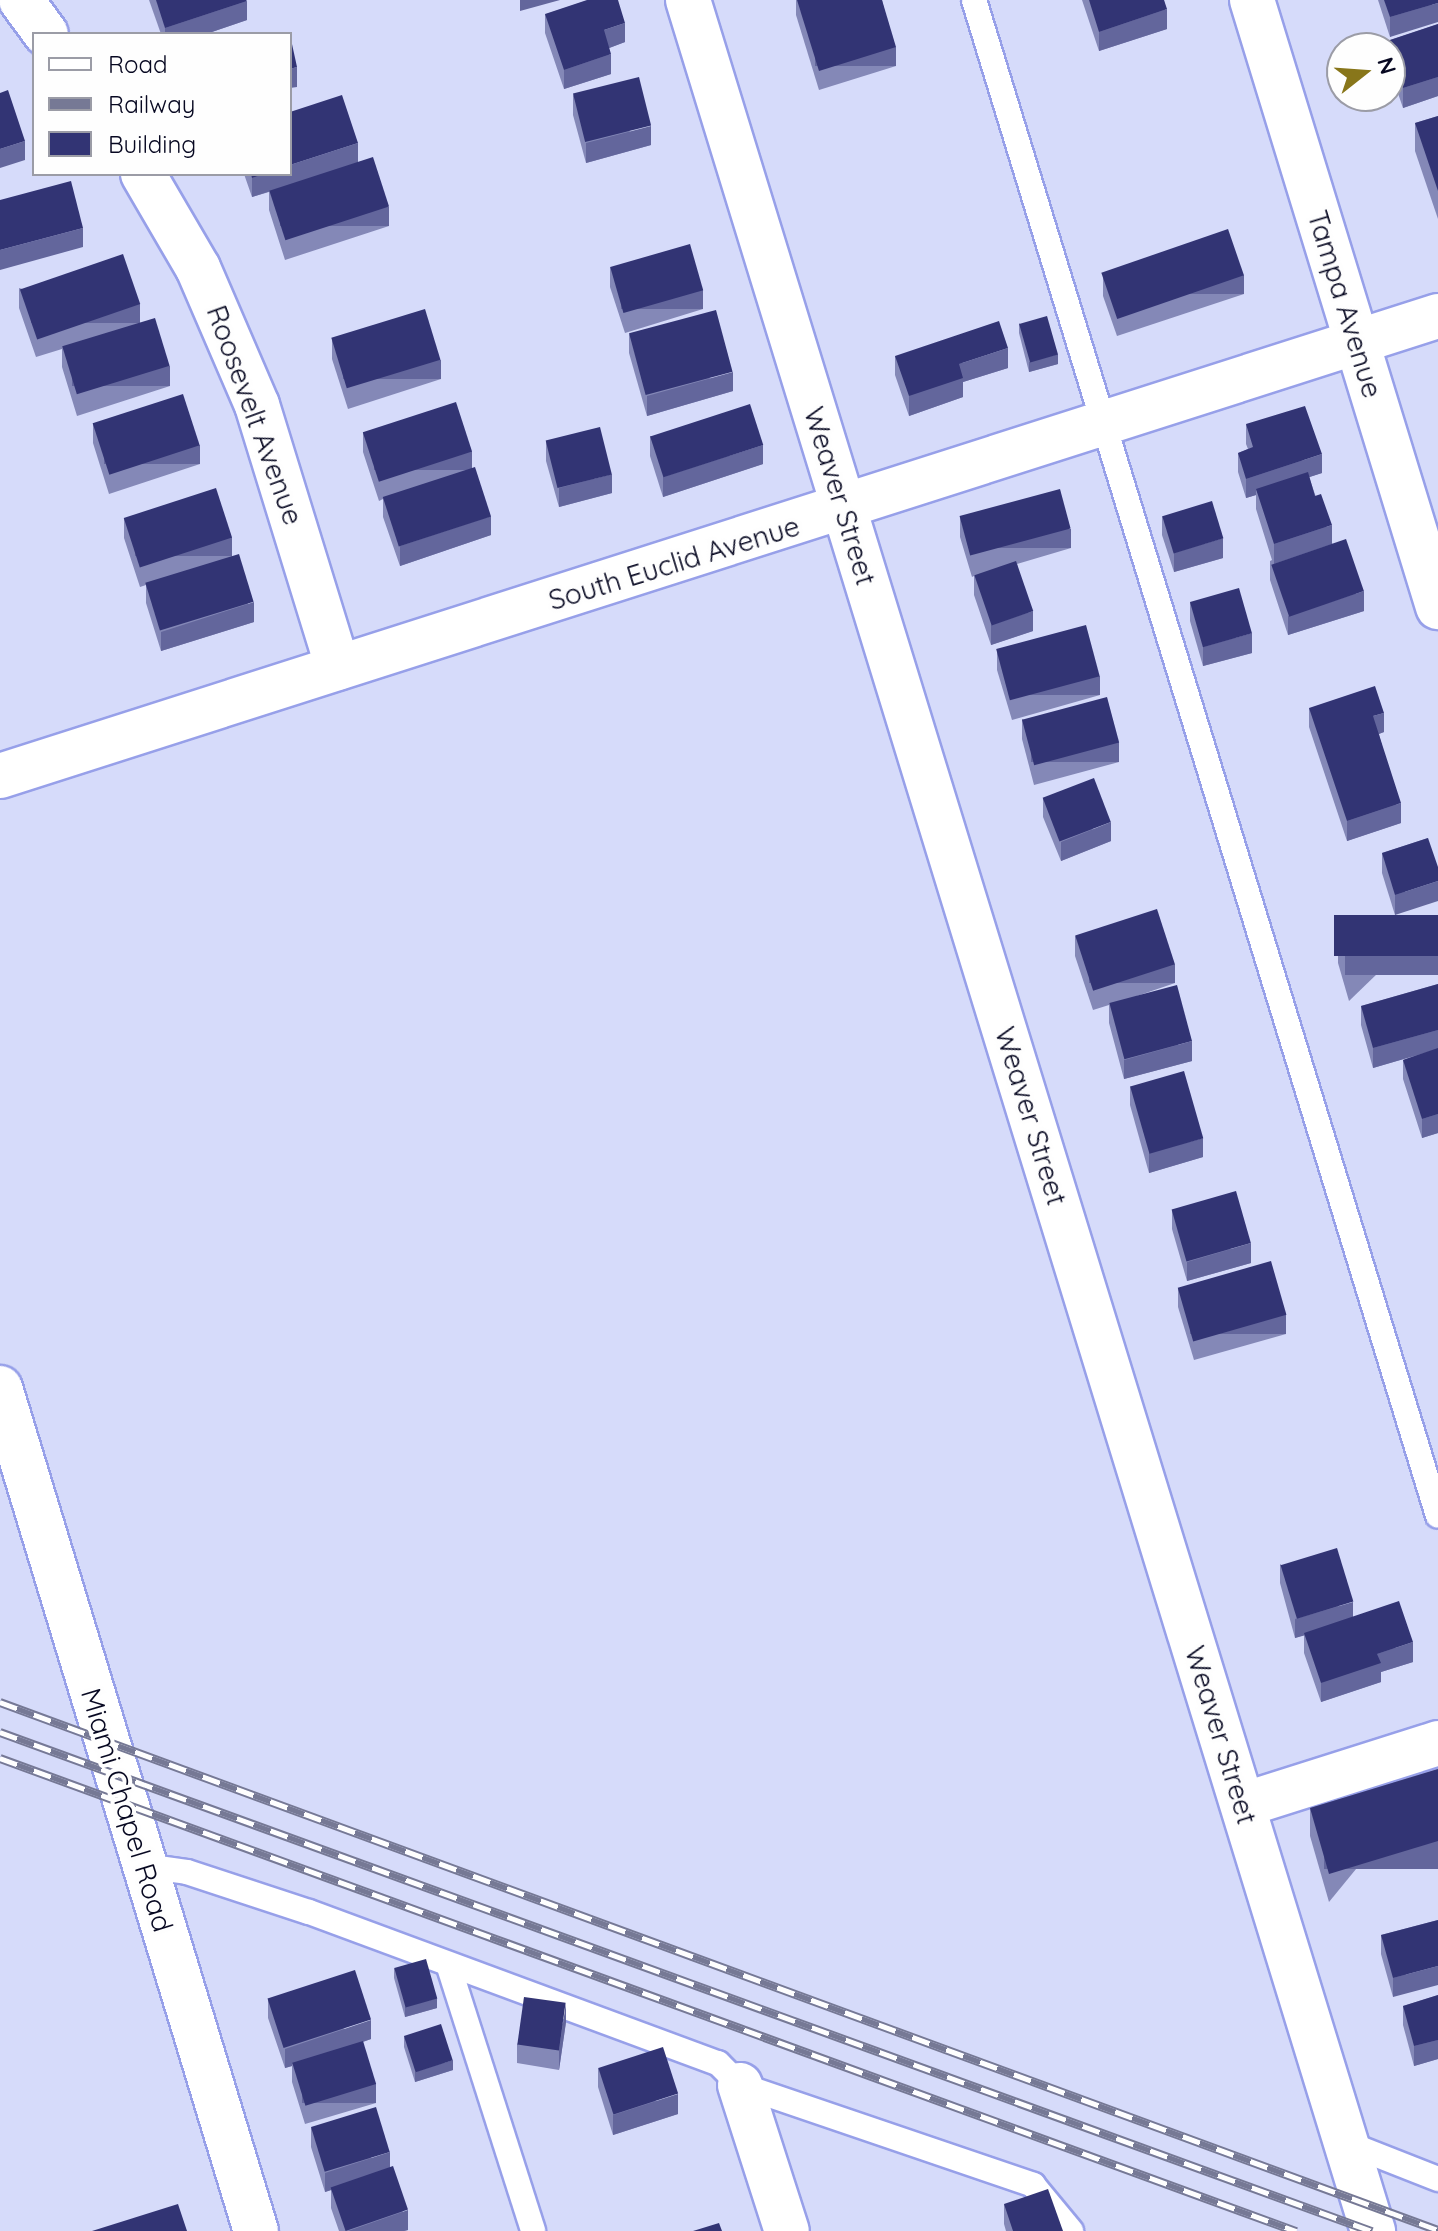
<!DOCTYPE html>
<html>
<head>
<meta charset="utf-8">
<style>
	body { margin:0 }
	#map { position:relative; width:1438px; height:2231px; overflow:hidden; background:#d6dbfa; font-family:Quicksand,sans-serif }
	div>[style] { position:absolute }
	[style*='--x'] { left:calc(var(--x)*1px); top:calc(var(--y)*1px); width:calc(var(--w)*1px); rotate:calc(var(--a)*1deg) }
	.roads { filter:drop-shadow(2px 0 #97a0e9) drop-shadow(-2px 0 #97a0e9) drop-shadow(0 2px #97a0e9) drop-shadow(0 -2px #97a0e9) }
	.service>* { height:24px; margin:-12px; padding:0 12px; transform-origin:12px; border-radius:12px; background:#fff }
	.minor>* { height:44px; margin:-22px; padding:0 22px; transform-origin:22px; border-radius:22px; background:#fff }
	.rail>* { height:9px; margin-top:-4.5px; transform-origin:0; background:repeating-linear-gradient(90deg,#fefefe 0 18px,#767995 0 36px); box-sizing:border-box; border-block:2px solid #767995 }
	.wall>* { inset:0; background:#8488b7 }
	.shaded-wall>* { inset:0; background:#63669c; transform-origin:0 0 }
	.building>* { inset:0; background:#323474; transform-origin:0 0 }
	span { translate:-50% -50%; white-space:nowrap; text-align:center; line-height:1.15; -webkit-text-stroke:8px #fefefe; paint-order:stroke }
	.street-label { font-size:28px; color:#070821 }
	.legend { position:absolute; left:32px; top:32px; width:260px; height:144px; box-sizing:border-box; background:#fefefe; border:2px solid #9b9ca6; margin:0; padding:10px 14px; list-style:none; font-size:24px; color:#070821 }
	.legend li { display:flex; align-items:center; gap:16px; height:40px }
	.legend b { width:40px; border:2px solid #9b9ca6 }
	.north { position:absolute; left:1326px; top:32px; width:80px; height:80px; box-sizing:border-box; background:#fefefe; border:2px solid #9b9ca6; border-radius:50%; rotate:73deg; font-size:22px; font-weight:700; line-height:32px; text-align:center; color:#070821 }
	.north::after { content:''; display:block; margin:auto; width:28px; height:36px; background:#88761a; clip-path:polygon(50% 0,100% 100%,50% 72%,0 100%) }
</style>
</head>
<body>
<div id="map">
	<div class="roads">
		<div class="service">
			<div style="--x:974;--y:0;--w:1585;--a:72.98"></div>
			<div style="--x:144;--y:1866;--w:43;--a:7.9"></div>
			<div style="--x:187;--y:1872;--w:128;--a:18.2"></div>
			<div style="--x:309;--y:1912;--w:436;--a:20.3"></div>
			<div style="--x:718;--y:2063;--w:31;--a:45"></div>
			<div style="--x:740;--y:2085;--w:310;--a:18.8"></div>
			<div style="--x:1033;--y:2185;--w:60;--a:50.4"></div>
			<div style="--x:449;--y:1967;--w:277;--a:72.3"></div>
			<div style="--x:1344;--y:2142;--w:101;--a:21.5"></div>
		</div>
		<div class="minor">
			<div style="--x:21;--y:0;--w:42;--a:53.7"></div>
			<div style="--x:688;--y:0;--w:2334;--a:72.93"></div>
			<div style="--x:1252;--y:0;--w:635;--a:72.96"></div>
			<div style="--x:143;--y:174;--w:109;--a:59.7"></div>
			<div style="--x:198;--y:268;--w:149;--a:66.7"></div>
			<div style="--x:257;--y:405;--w:275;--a:72.9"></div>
			<div style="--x:0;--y:776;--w:1510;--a:-17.74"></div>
			<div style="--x:0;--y:1388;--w:881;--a:73.11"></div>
			<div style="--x:1243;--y:1805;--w:205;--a:-17.6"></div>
			<div style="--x:740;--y:2085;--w:153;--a:72.2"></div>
		</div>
	</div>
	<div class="rail">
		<div style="--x:0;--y:1702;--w:1532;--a:20.16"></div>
		<div style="--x:0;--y:1732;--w:1460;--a:19.99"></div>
		<div style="--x:0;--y:1758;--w:1380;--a:20.05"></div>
	</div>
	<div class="wall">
		<div style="clip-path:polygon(149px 0,246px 0,247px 20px,206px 34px,161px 34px)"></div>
		<div style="clip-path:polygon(796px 0,882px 0,896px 66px,819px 90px,796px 15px)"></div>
		<div style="clip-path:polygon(1082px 0,1164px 0,1167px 29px,1099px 51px)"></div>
		<div style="clip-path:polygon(1378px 0,1438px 0,1390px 37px)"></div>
		<div style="clip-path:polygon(545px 14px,625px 42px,609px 48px,611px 74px,564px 89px,545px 33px)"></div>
		<div style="clip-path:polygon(1438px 24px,1438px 96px,1403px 108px,1390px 70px,1390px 48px,1387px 48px,1387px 41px)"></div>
		<div style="clip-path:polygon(573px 95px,651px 145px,586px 163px,573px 115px)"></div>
		<div style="clip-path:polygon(1438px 116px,1438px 219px,1415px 151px,1415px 123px)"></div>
		<div style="clip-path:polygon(358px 162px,389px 226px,285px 260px,269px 210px,269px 192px,252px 197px,244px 174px,290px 174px)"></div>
		<div style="clip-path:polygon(610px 267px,703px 309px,625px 333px,610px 287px)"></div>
		<div style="clip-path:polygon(1103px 277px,1244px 294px,1117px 336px,1103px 296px)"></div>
		<div style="clip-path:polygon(19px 288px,140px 322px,170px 386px,77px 416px,62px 367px,62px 349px,36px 357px,19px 308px)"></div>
		<div style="clip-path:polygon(1019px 323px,1058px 364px,1029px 372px,1019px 333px)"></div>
		<div style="clip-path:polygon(629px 334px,733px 391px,647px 416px,629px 353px)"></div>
		<div style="clip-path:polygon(332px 340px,441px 379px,348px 409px,332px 359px)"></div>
		<div style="clip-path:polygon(895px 356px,1008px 368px,963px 382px,963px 397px,909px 416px,895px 375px)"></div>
		<div style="clip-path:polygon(93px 424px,200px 464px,109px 494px,93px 443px)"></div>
		<div style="clip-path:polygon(1246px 424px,1322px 473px,1309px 477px,1332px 543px,1364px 611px,1288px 635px,1270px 580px,1270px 561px,1272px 560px,1256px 509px,1256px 495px,1246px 498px,1238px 472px,1238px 453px,1248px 449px,1246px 444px)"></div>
		<div style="clip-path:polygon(363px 432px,472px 468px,491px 535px,400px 566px,383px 517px,383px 499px,379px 501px,363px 452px)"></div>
		<div style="clip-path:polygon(650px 436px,763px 464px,663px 497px,650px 456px)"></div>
		<div style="clip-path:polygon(546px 441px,612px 493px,559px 507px,546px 461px)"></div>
		<div style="clip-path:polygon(1162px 516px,1223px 558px,1174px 572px,1162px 535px)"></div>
		<div style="clip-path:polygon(960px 518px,1071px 548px,1017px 564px,1033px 631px,991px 645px,974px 595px,974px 576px,972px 577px,960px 537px)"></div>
		<div style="clip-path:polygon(124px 519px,232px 556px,254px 622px,161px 651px,146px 603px,146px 585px,140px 587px,124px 538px)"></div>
		<div style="clip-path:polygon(1190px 602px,1252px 653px,1203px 666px,1190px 621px)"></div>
		<div style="clip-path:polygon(997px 651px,1100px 695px,1012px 720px,997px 670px)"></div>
		<div style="clip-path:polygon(1309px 708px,1384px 732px,1379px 734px,1401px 823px,1347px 841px,1309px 727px)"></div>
		<div style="clip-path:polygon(1022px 719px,1119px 762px,1034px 785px,1022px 739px)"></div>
		<div style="clip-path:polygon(1043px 798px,1111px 841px,1061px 861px,1043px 817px)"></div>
		<div style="clip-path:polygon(1428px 838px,1395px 915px,1382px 873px,1382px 853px)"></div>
		<div style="clip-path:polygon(1438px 915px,1349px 1001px,1338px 963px,1338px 943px)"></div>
		<div style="clip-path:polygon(1075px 936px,1175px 983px,1137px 996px,1192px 1061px,1124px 1079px,1109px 1023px,1109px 1005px,1093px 1010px,1075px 956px)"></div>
		<div style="clip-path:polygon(1438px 984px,1438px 1133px,1422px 1138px,1403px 1079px,1403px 1060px,1417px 1055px,1373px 1068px,1361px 1025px,1361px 1006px)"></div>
		<div style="clip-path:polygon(1130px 1086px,1203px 1157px,1149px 1173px,1130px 1105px)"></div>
		<div style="clip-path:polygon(1172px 1210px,1251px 1263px,1187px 1281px,1172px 1229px)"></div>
		<div style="clip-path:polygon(1178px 1288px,1286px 1334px,1194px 1360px,1178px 1307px)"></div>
		<div style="clip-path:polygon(1280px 1564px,1353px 1617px,1413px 1662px,1381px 1672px,1381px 1682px,1321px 1702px,1304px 1653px,1304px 1635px,1295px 1638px,1280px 1583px)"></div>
		<div style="clip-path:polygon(1438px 1769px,1329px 1902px,1310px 1836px,1310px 1808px)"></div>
		<div style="clip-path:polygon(1438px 1920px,1393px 1997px,1381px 1954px,1381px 1935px)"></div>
		<div style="clip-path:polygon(394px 1968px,437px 2008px,405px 2017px,394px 1978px)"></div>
		<div style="clip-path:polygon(1438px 1995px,1438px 2059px,1414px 2066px,1403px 2025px,1403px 2006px)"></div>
		<div style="clip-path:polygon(268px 1999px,371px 2039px,363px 2042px,376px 2103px,305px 2124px,292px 2082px,292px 2066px,285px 2068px,268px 2018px)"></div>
		<div style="clip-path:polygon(566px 2022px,559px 2070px,517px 2063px,517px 2044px)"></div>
		<div style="clip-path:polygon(404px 2037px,453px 2070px,415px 2082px,404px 2047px)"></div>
		<div style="clip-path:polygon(598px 2068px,678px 2114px,613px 2135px,598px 2087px)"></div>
		<div style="clip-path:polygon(311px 2128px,390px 2167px,408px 2230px,404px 2231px,339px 2231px,331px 2208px,331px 2190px,325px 2192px,311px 2147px)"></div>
		<div style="clip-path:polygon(1004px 2204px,1063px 2231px,1006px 2231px,1004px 2224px)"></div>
	</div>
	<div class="shaded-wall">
		<div style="clip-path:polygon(520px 0,560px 0,520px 11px)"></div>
		<div style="clip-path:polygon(247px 1px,247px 20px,206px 34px,165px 34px,165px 28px)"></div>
		<div style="clip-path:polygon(1438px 3px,1438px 22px,1390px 37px,1390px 17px)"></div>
		<div style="clip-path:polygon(1167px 9px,1167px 29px,1099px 51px,1099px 32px)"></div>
		<div style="clip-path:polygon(625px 23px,625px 42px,604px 50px,604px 30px)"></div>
		<div style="left:896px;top:47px;width:19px;height:81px;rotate:90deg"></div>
		<div style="clip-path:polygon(611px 54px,611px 74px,564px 89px,564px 70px)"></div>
		<div style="clip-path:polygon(297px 67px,297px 87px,290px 88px,290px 69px)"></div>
		<div style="clip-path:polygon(1438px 77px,1438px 96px,1403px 108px,1403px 88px)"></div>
		<div style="clip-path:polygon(651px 126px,651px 145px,586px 163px,586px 143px)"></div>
		<div style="clip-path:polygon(25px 141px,25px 160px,0 168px,0 149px)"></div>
		<div style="clip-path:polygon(358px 143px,358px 163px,252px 197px,252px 178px,264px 174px,290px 174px,290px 165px)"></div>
		<div style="left:389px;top:207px;width:19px;height:109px;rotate:90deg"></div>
		<div style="clip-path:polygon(83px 228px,83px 247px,0 270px,0 250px)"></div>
		<div style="left:1244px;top:275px;width:19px;height:134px;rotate:90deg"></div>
		<div style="left:703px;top:290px;width:19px;height:82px;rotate:90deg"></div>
		<div style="left:140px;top:304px;width:19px;height:109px;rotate:90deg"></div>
		<div style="clip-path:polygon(1008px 348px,1008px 368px,963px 382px,963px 397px,909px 416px,909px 396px,959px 364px)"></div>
		<div style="clip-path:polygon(1058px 354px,1058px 364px,1029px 372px,1029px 362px)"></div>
		<div style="left:441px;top:360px;width:19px;height:98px;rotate:90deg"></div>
		<div style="left:170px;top:366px;width:20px;height:98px;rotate:90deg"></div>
		<div style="clip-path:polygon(733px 372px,733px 391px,647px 416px,647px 396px)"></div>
		<div style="left:200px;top:445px;width:19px;height:96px;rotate:90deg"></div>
		<div style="clip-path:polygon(763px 445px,763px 464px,663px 497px,663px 477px)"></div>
		<div style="left:472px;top:451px;width:19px;height:98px;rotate:90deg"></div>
		<div style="clip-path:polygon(1322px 454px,1322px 473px,1258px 494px,1256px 489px,1256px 495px,1246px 498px,1246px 479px)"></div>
		<div style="clip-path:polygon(612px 474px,612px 493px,559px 507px,559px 488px)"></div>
		<div style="clip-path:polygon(491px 516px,491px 535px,400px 566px,400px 546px)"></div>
		<div style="clip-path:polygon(1332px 525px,1332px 544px,1274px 564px,1274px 544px)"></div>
		<div style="left:1071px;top:529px;width:19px;height:103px;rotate:90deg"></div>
		<div style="left:232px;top:537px;width:19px;height:97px;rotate:90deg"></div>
		<div style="clip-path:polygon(1223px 538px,1223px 558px,1174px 572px,1174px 553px)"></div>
		<div style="clip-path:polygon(1364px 591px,1364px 611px,1288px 635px,1288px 616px)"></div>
		<div style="clip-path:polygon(254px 602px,254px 622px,161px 651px,161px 632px)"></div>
		<div style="clip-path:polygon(1033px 611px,1033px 631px,991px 645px,991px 625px)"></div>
		<div style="clip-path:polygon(1252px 633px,1252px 653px,1203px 666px,1203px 647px)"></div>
		<div style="left:1100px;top:676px;width:19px;height:91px;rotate:90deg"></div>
		<div style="clip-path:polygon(1384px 713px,1384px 732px,1373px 736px,1373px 716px)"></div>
		<div style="left:1119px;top:742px;width:20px;height:88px;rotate:90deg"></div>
		<div style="clip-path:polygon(1401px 803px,1401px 823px,1347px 841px,1347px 821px)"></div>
		<div style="clip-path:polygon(1111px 822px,1111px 841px,1061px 861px,1061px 842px)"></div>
		<div style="clip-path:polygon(1438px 881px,1438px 901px,1395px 915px,1395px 895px)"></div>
		<div style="left:1438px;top:956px;width:19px;height:93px;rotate:90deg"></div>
		<div style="left:1175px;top:964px;width:19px;height:86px;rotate:90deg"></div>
		<div style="clip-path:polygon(1438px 1030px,1438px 1049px,1373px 1068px,1373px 1048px)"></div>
		<div style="clip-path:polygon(1192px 1041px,1192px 1061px,1124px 1079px,1124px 1060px)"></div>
		<div style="clip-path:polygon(1438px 1114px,1438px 1133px,1422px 1138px,1422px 1119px)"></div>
		<div style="clip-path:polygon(1203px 1138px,1203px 1157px,1149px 1173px,1149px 1153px)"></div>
		<div style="clip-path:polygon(1251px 1243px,1251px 1263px,1187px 1281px,1187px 1262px)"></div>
		<div style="left:1286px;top:1315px;width:19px;height:96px;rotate:90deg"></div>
		<div style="clip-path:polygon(1353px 1602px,1353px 1622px,1295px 1638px,1295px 1619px)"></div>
		<div style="clip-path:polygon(1413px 1642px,1413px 1662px,1381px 1672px,1381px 1682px,1321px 1702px,1321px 1683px,1377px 1654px)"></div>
		<div style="left:1438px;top:1841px;width:28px;height:114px;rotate:90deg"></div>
		<div style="clip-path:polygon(1438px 1966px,1438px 1985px,1393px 1997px,1393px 1978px)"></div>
		<div style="clip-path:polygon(437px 1998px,437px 2008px,405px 2017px,405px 2007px)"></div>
		<div style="clip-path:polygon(566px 2003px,566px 2022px,559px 2070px,559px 2050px)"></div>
		<div style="clip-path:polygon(371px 2020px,371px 2039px,293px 2065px,292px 2063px,292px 2066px,285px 2068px,285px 2049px)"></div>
		<div style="clip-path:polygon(1438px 2040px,1438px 2059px,1414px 2066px,1414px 2046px)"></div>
		<div style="clip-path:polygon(453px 2060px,453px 2070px,415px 2082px,415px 2072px)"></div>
		<div style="left:376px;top:2084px;width:19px;height:74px;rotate:90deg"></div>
		<div style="clip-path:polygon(678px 2094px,678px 2114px,613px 2135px,613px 2115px)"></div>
		<div style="clip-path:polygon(390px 2152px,390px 2171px,325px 2192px,325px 2173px)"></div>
		<div style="clip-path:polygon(408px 2210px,408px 2230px,404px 2231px,348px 2231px)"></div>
	</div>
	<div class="building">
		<div style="clip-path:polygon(156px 0,246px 0,247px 1px,165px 28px)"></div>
		<div style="clip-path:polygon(587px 0,618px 0,625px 23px,604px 30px,611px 54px,564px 70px,545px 14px)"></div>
		<div style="clip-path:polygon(797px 0,882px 0,896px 47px,819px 71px)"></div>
		<div style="clip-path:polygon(1089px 0,1164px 0,1167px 9px,1099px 32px)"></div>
		<div style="clip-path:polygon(1384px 0,1438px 0,1438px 3px,1390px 17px)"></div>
		<div style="clip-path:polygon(1438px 24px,1438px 77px,1403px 88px,1387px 41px)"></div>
		<div style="clip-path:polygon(290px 35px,297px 67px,290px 69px)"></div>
		<div style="left:639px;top:77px;width:50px;height:68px;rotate:76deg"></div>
		<div style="clip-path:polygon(8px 90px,25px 141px,0 149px,0 93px)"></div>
		<div style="clip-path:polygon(342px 95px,358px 143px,290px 165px,290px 112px)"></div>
		<div style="clip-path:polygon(1438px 116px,1438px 191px,1415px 123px)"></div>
		<div style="left:373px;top:157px;width:52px;height:109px;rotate:72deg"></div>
		<div style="clip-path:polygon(251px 174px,264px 174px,252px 178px)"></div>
		<div style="clip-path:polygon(71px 181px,83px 228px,0 250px,0 200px)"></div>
		<div style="left:1228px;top:229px;width:49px;height:134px;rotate:71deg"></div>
		<div style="left:690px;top:244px;width:48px;height:83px;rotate:74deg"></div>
		<div style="left:123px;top:254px;width:53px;height:109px;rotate:71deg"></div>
		<div style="left:425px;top:309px;width:53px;height:98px;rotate:73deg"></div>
		<div style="left:716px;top:310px;width:64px;height:90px;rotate:75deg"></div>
		<div style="left:1047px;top:316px;width:40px;height:29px;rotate:74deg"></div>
		<div style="left:155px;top:318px;width:50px;height:97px;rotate:73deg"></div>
		<div style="clip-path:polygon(999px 321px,1008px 348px,959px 364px,963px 378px,909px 396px,895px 356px)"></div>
		<div style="left:183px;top:394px;width:54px;height:95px;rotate:72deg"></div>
		<div style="left:456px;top:402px;width:52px;height:98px;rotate:72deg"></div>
		<div style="left:750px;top:404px;width:43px;height:105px;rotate:72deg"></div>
		<div style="clip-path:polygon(1305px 406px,1322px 454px,1246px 479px,1238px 453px,1253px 447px,1246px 424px)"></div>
		<div style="left:600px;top:427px;width:49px;height:56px;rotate:76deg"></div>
		<div style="left:475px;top:467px;width:52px;height:97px;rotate:72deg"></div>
		<div style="clip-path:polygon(1308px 472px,1315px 496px,1321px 494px,1332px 525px,1274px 544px,1256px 489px)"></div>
		<div style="left:216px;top:488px;width:52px;height:97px;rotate:72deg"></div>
		<div style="left:1060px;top:489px;width:41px;height:104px;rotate:75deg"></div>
		<div style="left:1212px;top:501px;width:39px;height:52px;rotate:73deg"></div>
		<div style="left:1346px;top:539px;width:55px;height:79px;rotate:71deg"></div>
		<div style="left:239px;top:554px;width:50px;height:98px;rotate:73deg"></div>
		<div style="left:1016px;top:561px;width:53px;height:44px;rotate:71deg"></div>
		<div style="left:1239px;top:588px;width:47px;height:51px;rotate:74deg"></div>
		<div style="left:1086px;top:625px;width:53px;height:93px;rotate:75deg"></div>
		<div style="clip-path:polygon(1375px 686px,1384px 713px,1373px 716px,1401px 803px,1347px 821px,1309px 708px)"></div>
		<div style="left:1107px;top:697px;width:47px;height:88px;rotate:75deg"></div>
		<div style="left:1094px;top:778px;width:47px;height:55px;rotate:69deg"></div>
		<div style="clip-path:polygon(1428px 838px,1438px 867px,1438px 881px,1395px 895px,1382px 853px)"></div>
		<div style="left:1157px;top:909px;width:58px;height:86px;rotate:72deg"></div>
		<div style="left:1438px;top:915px;width:41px;height:104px;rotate:90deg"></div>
		<div style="clip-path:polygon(1438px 984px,1438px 1030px,1373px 1048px,1361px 1006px)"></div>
		<div style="left:1177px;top:985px;width:58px;height:70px;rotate:75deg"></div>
		<div style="clip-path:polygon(1438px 1048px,1438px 1114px,1422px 1119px,1403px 1060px)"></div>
		<div style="left:1184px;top:1071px;width:70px;height:56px;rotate:74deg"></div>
		<div style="left:1236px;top:1191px;width:54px;height:67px;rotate:74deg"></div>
		<div style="left:1271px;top:1261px;width:56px;height:97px;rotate:74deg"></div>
		<div style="left:1337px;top:1548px;width:56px;height:59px;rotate:73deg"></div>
		<div style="clip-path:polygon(1399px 1601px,1413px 1642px,1377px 1654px,1381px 1663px,1321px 1683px,1304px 1633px)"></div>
		<div style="clip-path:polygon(1438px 1769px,1438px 1841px,1329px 1874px,1310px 1808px)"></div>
		<div style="clip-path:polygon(1438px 1920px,1438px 1966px,1393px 1978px,1381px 1935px)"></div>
		<div style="left:426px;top:1959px;width:41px;height:33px;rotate:74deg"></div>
		<div style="left:355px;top:1970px;width:52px;height:92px;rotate:72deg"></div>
		<div style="clip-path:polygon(1438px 1995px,1438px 2040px,1414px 2046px,1403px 2006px)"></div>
		<div style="left:524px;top:1997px;width:42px;height:48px;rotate:8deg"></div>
		<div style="left:441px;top:2024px;width:38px;height:39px;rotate:72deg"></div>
		<div style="left:363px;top:2041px;width:45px;height:74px;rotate:73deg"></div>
		<div style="left:663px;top:2047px;width:49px;height:68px;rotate:72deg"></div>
		<div style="left:376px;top:2107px;width:47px;height:68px;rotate:73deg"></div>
		<div style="left:393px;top:2166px;width:46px;height:66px;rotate:71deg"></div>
		<div style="clip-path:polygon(1048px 2189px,1063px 2231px,1013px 2231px,1004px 2204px)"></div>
		<div style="clip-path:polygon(178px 2204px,187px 2231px,92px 2231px)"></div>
		<div style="clip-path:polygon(719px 2223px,722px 2231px,693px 2231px)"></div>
	</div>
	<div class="street-label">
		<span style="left:1345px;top:304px;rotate:73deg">Tampa Avenue</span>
		<span style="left:255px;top:415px;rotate:70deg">Roosevelt Avenue</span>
		<span style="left:840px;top:496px;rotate:73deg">Weaver Street</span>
		<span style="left:674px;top:563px;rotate:-17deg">South Euclid Avenue</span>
		<span style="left:1031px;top:1116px;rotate:73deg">Weaver Street</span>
		<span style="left:1221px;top:1735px;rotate:73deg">Weaver Street</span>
		<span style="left:127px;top:1810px;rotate:73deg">Miami Chapel Road</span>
	</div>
	<ul class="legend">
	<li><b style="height:10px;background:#fff"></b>Road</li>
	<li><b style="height:10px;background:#767995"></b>Railway</li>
	<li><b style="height:22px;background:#323474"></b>Building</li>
	</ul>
	<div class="north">N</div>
</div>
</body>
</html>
